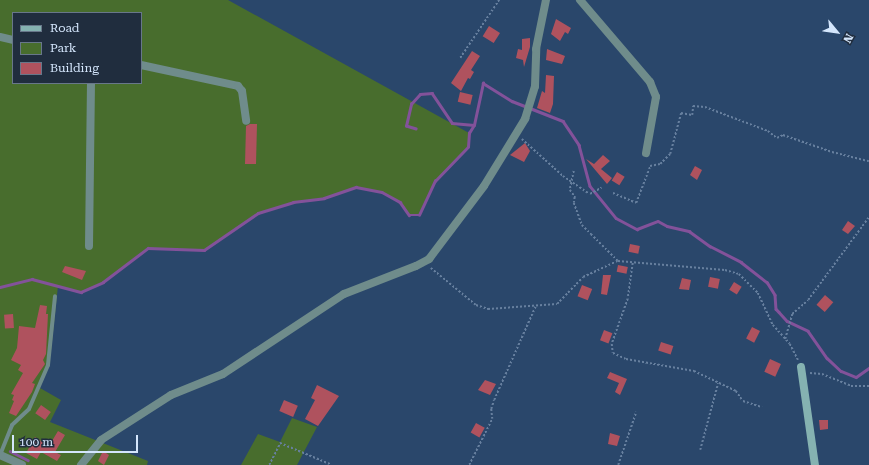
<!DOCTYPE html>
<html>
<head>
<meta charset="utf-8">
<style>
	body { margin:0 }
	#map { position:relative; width:869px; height:465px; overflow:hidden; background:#2a476b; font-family:"Roboto Serif",serif }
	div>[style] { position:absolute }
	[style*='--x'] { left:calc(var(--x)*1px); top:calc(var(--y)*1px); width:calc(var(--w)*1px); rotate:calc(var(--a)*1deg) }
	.green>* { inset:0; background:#486d2d }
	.stream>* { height:2.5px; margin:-1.25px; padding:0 1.25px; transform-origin:1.25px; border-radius:1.25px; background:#83529a }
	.building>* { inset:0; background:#af525e; transform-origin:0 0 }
	.path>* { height:1.5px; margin-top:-0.75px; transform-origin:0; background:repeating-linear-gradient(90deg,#67809f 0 2px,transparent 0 4px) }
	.lane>* { height:4px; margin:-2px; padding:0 2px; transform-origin:2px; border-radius:2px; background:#6f8c8b }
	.street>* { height:8px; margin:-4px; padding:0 4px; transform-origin:4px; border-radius:4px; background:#6f8c8b }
	.secondary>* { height:8px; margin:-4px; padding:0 4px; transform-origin:4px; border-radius:4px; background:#85b2b1 }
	span { translate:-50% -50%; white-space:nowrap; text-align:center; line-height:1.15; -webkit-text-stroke:3.5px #202d3e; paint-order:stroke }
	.legend { position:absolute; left:12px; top:12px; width:130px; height:72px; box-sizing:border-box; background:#202d3e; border:1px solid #68778a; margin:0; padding:5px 7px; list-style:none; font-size:12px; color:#d4e6fc }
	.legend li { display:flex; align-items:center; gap:8px; height:20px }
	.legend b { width:20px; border:1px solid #68778a }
	.north { position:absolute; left:817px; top:12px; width:40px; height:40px; -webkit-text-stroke:3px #202d3e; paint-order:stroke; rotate:119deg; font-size:11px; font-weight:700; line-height:16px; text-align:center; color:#d4e6fc }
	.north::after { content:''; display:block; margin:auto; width:14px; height:18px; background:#d4e6fc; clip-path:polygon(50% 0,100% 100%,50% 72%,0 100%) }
	.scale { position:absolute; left:12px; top:435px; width:126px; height:18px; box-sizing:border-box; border:2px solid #d4e6fc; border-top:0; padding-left:5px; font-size:12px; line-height:14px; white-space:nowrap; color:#d4e6fc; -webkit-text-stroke:3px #202d3e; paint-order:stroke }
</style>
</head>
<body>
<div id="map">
	<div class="green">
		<div style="clip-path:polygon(evenodd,0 0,228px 0,469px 133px,468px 147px,435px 181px,419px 215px,409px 215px,400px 202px,382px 192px,356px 187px,324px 198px,293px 202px,258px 213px,204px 250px,148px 248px,103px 282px,81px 292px,58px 286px,51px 351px,40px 388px,61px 400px,50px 422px,148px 461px,147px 465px,0 465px,0 0,13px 13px,141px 13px,141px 83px,13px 83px,13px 13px)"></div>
		<div style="clip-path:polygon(292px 418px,317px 427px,297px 465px,241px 465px,258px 434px,280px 442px)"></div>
	</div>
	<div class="stream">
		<div style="--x:416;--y:129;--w:10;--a:-163"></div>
		<div style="--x:406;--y:126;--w:23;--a:-77"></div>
		<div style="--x:411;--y:104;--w:13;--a:-48"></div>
		<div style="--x:420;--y:94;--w:12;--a:-5"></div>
		<div style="--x:432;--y:93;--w:36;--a:56"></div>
		<div style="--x:452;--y:123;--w:22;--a:5"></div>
		<div style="--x:474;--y:125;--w:43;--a:-77.9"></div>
		<div style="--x:483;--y:83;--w:34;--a:32"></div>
		<div style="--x:512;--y:101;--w:55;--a:21.4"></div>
		<div style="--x:563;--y:121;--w:29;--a:56"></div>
		<div style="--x:579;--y:145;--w:42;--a:75"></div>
		<div style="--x:590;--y:186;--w:41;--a:50.9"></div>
		<div style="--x:616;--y:218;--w:24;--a:28"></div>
		<div style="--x:637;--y:229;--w:22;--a:-21"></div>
		<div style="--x:658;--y:221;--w:10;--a:29"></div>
		<div style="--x:667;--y:226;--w:23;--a:13"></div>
		<div style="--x:689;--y:231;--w:26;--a:36"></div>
		<div style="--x:710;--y:246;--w:35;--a:27"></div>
		<div style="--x:741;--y:262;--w:33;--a:38"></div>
		<div style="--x:767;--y:282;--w:15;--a:58"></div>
		<div style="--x:775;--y:295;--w:14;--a:86"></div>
		<div style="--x:776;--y:309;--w:4;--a:45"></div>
		<div style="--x:779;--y:312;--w:12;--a:48"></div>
		<div style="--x:787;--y:321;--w:23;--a:25"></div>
		<div style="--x:808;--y:331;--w:33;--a:55"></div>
		<div style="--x:827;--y:358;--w:19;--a:43"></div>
		<div style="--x:841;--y:371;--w:16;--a:22"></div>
		<div style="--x:856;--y:377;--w:16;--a:-35"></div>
		<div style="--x:0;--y:287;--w:33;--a:-14"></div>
		<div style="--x:32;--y:279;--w:51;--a:14.9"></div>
		<div style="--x:81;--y:292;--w:24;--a:-24"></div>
		<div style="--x:103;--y:282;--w:56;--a:-37.1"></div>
		<div style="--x:148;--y:248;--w:56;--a:2"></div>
		<div style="--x:204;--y:250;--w:65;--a:-34.4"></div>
		<div style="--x:258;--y:213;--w:37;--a:-17"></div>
		<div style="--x:293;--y:202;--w:31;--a:-7"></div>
		<div style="--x:324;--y:198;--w:34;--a:-19"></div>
		<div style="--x:356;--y:187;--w:26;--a:11"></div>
		<div style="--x:382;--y:192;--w:21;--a:29"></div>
		<div style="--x:400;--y:202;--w:16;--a:55"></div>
		<div style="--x:409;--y:215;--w:10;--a:0"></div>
		<div style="--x:419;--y:215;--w:38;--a:-65"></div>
		<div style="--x:435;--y:181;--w:47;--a:-45.9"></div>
		<div style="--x:468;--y:147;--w:14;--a:-86"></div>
		<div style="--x:469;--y:133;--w:9;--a:-58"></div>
		<div style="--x:10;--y:451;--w:20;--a:27"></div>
	</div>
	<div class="building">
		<div style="clip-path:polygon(556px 19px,571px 28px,568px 34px,565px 32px,560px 41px,551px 34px)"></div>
		<div style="left:489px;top:26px;width:13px;height:12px;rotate:32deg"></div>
		<div style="clip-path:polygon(530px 38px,530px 47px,524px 67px,523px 60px,516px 58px,518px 49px,522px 50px,522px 39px)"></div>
		<div style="clip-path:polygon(547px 49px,565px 56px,562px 64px,546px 60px)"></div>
		<div style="clip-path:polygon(472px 51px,480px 56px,471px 70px,474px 72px,470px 79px,468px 78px,461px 91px,451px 83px)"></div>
		<div style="clip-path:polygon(546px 75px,554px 76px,553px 104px,550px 113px,537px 108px,542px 91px,545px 93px)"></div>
		<div style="left:460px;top:92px;width:13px;height:10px;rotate:13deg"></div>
		<div style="clip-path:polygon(250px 124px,257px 124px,256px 164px,245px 164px,246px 126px)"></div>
		<div style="clip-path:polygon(525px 143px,530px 151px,524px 162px,510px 155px)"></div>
		<div style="clip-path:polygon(603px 155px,610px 161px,601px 169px,612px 178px,607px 184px,586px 159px,594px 164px)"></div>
		<div style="clip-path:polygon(695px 166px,702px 170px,697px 180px,690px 175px)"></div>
		<div style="left:617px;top:172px;width:9px;height:10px;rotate:32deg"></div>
		<div style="clip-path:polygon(848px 221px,855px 226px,848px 234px,842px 230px)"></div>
		<div style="left:630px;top:244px;width:10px;height:8px;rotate:11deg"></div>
		<div style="left:618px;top:265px;width:10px;height:7px;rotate:11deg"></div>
		<div style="clip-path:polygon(65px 266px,86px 271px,82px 280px,62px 272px)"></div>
		<div style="clip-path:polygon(603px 275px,611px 275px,607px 295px,601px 294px)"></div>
		<div style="left:710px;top:277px;width:10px;height:10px;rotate:11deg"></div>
		<div style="clip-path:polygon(682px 278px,691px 280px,689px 290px,679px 289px)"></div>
		<div style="left:734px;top:282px;width:9px;height:9px;rotate:32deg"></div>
		<div style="left:582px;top:285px;width:11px;height:12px;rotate:22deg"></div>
		<div style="left:825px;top:295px;width:11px;height:13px;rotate:41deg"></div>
		<div style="clip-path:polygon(40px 305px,47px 306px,46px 314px,48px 314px,46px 354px,43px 360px,45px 364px,32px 383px,35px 384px,32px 392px,16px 416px,9px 413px,14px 401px,12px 400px,14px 395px,11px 394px,23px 373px,18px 370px,21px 365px,11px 360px,17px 348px,19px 326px,35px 328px)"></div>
		<div style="left:13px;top:314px;width:14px;height:9px;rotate:86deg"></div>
		<div style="left:752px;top:327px;width:9px;height:13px;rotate:27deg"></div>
		<div style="left:604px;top:330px;width:9px;height:11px;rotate:21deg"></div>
		<div style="left:661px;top:342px;width:13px;height:9px;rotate:18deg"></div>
		<div style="left:770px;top:359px;width:12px;height:14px;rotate:24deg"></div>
		<div style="clip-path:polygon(610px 372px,627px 379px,620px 395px,615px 392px,619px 383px,607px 378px)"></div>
		<div style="clip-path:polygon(485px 380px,496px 384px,490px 395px,478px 390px)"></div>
		<div style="clip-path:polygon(317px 385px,339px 396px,318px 426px,305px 419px,315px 400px,311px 398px)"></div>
		<div style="left:284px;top:400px;width:15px;height:12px;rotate:23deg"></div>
		<div style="left:41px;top:405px;width:12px;height:10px;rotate:35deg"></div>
		<div style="clip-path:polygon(819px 420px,828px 420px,828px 429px,820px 430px)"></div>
		<div style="left:476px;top:423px;width:10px;height:11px;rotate:29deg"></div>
		<div style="clip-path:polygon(58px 431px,65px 435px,55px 452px,61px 455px,57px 461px,41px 452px,37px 459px,26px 453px,35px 437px,49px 446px)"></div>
		<div style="clip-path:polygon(610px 433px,620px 436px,617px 446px,608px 444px)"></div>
		<div style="clip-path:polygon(103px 451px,109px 455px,104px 465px,98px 461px)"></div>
	</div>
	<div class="path">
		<div style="--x:460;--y:58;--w:70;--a:-56.1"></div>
		<div style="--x:522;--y:139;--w:55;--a:42.1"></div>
		<div style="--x:563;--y:176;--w:32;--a:34"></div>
		<div style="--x:590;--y:194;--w:13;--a:-29"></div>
		<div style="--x:574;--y:171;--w:19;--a:102"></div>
		<div style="--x:570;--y:190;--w:9;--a:54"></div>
		<div style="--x:575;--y:197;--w:6;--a:99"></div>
		<div style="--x:574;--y:203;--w:23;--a:70"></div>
		<div style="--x:582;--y:225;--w:13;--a:45"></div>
		<div style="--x:613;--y:193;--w:25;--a:23"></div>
		<div style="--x:636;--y:203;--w:40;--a:-69"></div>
		<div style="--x:650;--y:166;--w:10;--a:-11"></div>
		<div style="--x:660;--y:164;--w:14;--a:-45"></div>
		<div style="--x:670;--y:154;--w:42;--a:-75"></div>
		<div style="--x:681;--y:113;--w:11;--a:10"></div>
		<div style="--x:692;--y:115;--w:9;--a:-84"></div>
		<div style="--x:693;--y:106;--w:12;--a:5"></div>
		<div style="--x:705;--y:107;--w:67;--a:20.9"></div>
		<div style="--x:768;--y:131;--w:11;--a:38"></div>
		<div style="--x:777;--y:138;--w:7;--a:-27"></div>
		<div style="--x:783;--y:135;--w:52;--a:19.1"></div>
		<div style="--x:832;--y:152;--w:38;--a:14"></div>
		<div style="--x:591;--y:234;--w:38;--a:45"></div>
		<div style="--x:633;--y:263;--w:36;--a:98"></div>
		<div style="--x:628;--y:299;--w:48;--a:109.6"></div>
		<div style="--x:612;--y:344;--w:9;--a:84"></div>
		<div style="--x:613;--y:353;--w:14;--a:25"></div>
		<div style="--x:626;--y:359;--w:69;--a:10"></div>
		<div style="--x:694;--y:371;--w:47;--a:25.5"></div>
		<div style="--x:736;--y:391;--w:12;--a:55"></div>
		<div style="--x:743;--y:401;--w:20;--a:18"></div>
		<div style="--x:431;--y:268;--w:58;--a:39.4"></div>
		<div style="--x:476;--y:305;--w:13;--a:18"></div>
		<div style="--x:488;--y:309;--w:69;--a:-4.1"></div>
		<div style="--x:557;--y:304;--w:37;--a:-46"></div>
		<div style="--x:583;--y:277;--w:38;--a:-25"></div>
		<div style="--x:618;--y:261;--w:107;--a:4.8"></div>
		<div style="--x:725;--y:270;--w:15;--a:16"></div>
		<div style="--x:739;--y:274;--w:27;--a:45"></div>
		<div style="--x:758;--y:293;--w:35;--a:65"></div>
		<div style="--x:773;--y:325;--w:25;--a:48"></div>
		<div style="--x:790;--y:344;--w:18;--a:63"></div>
		<div style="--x:785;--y:339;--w:26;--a:-74"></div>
		<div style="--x:792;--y:314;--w:21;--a:-41"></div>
		<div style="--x:808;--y:300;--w:103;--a:-53.7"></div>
		<div style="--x:810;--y:373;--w:12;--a:5"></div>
		<div style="--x:822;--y:374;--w:31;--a:22"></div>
		<div style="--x:851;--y:386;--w:18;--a:0"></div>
		<div style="--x:700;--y:450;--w:69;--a:-75"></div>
		<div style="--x:269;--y:465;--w:25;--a:-63"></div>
		<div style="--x:280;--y:443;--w:56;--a:22.9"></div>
		<div style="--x:469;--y:465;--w:51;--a:-63.4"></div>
		<div style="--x:492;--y:419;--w:10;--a:-96"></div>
		<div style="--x:491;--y:409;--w:9;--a:-72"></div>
		<div style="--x:494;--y:400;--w:104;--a:-66.1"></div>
		<div style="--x:618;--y:465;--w:56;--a:-71.2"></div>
	</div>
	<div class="lane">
		<div style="--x:0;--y:455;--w:32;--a:-68"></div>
		<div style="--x:12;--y:425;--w:23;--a:-43"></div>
		<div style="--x:29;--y:409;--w:48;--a:-66.6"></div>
		<div style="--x:48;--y:365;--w:69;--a:-84.2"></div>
	</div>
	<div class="street">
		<div style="--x:580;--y:0;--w:108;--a:49.5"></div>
		<div style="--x:650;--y:82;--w:16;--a:68"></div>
		<div style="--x:656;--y:97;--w:57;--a:100.1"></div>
		<div style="--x:0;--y:37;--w:13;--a:13"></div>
		<div style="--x:141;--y:65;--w:99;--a:12.2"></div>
		<div style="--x:238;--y:86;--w:6;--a:51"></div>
		<div style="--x:242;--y:91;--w:30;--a:82"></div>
		<div style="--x:89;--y:246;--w:163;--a:-89.3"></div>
		<div style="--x:0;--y:455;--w:24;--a:24"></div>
		<div style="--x:81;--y:465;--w:32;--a:-51"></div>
		<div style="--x:101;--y:440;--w:83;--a:-32.7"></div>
		<div style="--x:171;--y:395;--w:56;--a:-22"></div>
		<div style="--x:223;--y:374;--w:145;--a:-33.5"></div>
		<div style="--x:344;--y:294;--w:77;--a:-21.3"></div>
		<div style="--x:416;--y:266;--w:15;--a:-28"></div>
		<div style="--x:429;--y:259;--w:91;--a:-53"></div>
		<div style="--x:484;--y:186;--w:79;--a:-58.5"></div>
		<div style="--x:525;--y:119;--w:34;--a:-73"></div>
		<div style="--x:535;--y:86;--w:37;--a:-88"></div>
		<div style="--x:536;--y:49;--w:50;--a:-78.5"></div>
	</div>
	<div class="secondary">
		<div style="--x:801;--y:367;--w:99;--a:81.9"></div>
	</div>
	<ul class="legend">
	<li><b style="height:5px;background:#85b2b1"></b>Road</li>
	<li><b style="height:11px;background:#486d2d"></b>Park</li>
	<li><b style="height:11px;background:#af525e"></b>Building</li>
	</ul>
	<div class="north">N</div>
	<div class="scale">100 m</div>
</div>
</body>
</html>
